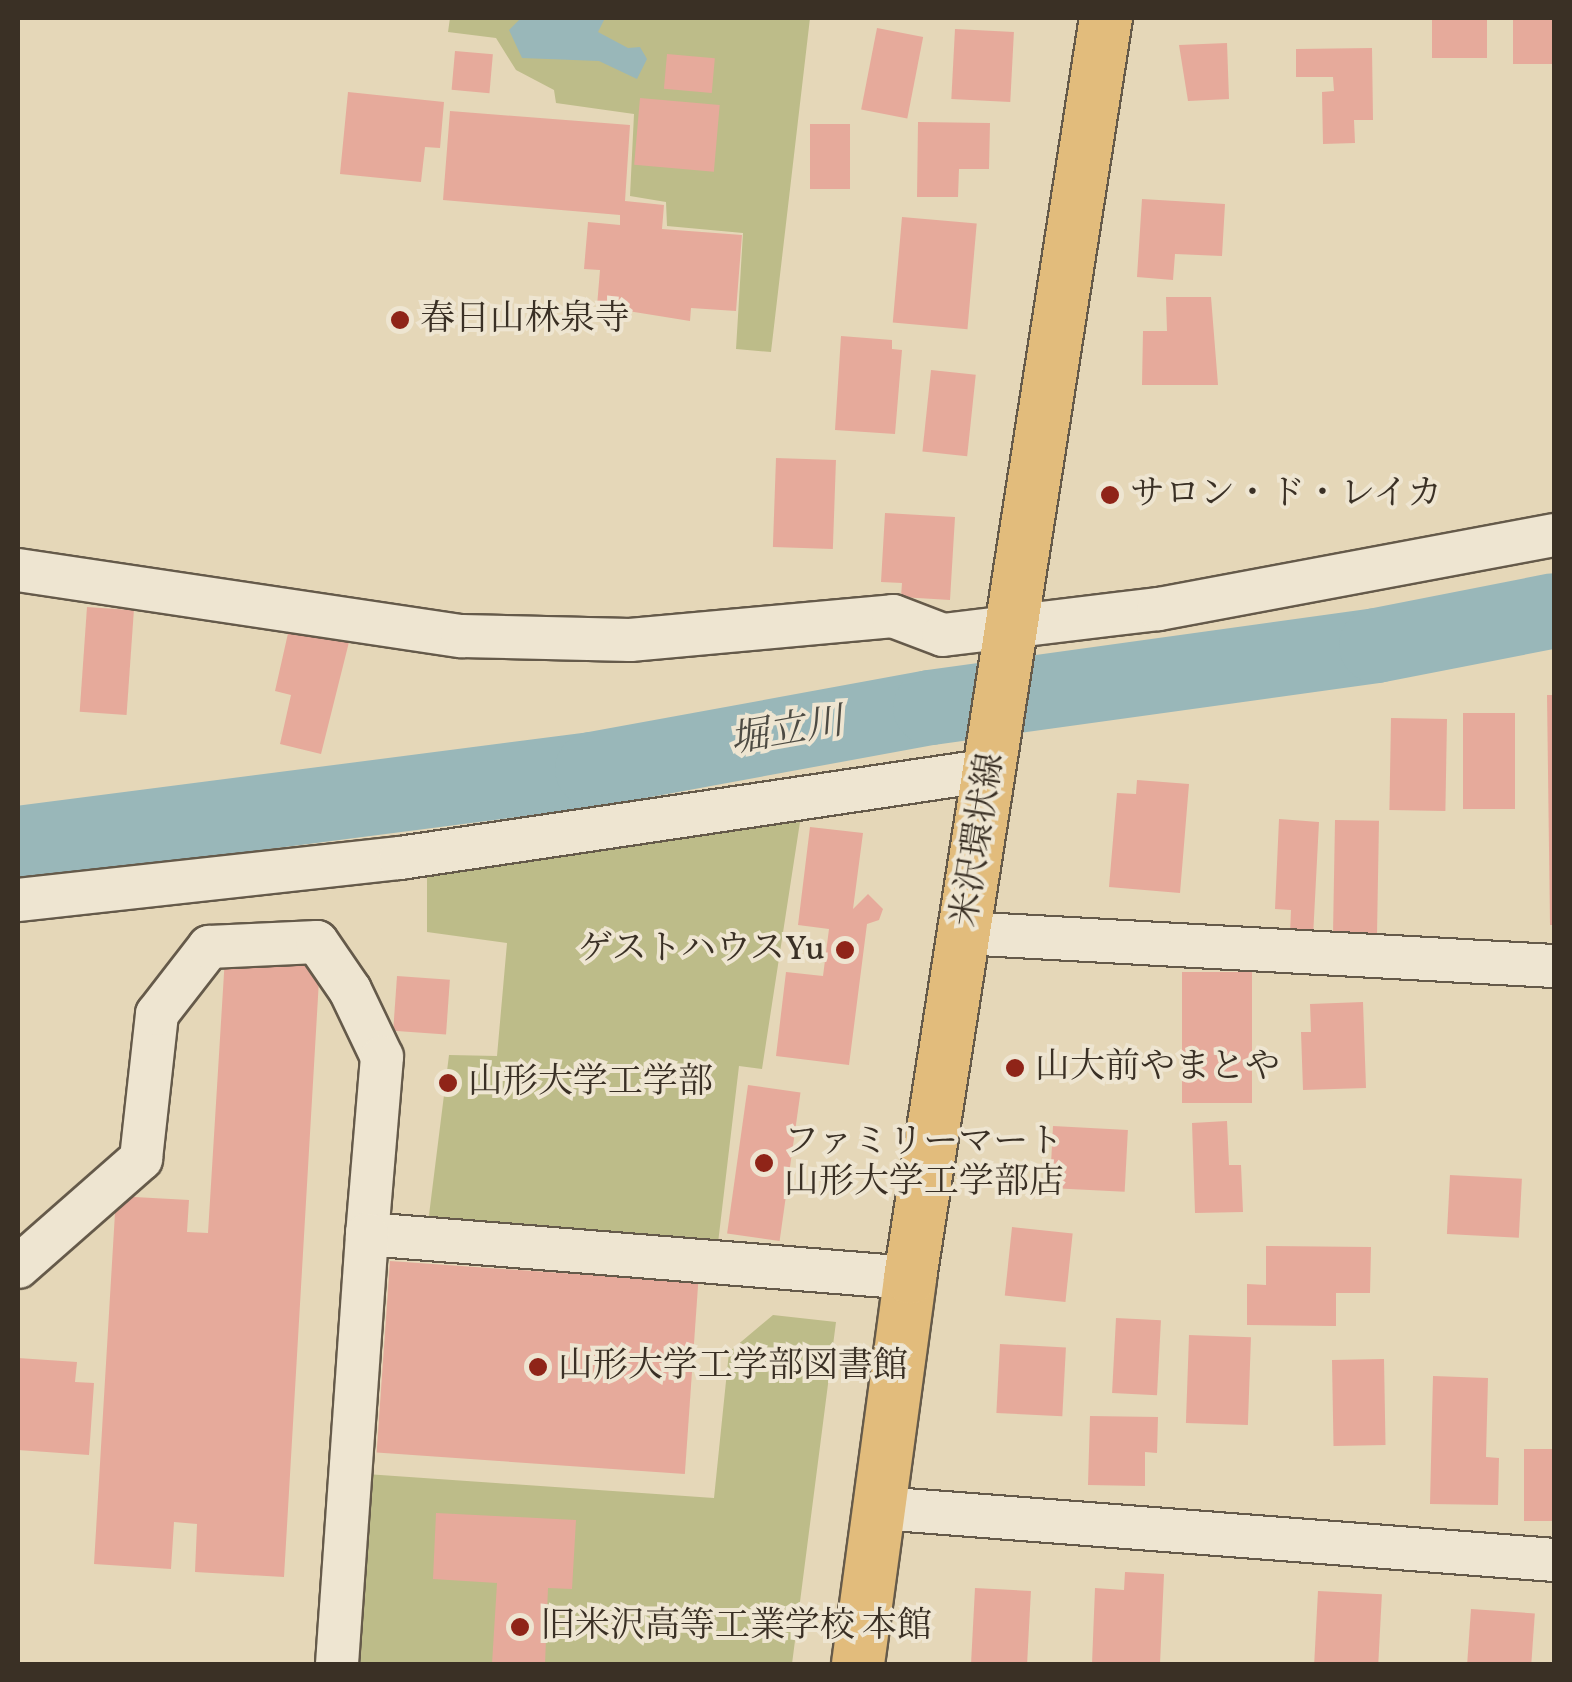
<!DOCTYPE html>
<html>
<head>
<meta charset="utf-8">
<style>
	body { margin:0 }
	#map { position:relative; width:1572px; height:1682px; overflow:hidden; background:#e5d7b8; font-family:Vollkorn,"Noto Serif JP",serif }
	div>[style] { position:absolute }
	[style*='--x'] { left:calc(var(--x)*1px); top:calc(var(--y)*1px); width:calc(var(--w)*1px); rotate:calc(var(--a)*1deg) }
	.green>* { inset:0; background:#bdbc89 }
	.water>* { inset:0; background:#99b7b9 }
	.river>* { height:75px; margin:-37.5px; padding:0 37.5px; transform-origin:37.5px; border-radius:37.5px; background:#99b7b9 }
	.building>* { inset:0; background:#e6aa9b; transform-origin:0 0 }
	.roads { filter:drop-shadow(2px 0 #655a4a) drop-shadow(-2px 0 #655a4a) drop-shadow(0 2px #655a4a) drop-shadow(0 -2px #655a4a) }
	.minor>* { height:42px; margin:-21px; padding:0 21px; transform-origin:21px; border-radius:21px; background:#eee5d1 }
	.major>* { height:52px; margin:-26px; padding:0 26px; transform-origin:26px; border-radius:26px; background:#e2bc7c }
	.dots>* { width:28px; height:28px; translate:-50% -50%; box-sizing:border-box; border:5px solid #eee5d1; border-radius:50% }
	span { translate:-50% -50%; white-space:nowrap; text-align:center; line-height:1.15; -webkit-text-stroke:8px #eee5d1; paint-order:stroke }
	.poi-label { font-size:35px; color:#3a3025 }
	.left { translate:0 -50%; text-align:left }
	.right { translate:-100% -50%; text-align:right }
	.street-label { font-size:35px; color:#3a3025 }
	.water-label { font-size:38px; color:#4d4b43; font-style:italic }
	.frame { position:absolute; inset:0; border:20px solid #3a3025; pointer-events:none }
</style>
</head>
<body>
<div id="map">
	<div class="green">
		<div style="clip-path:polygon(450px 18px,810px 18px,771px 352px,736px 349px,743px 233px,667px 226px,666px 202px,630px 196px,634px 114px,556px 103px,554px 90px,516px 70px,496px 38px,448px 32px)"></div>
		<div style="clip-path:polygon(800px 822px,762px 1069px,739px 1066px,718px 1243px,428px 1223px,449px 1055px,497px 1056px,507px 943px,427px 932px,427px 867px)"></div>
		<div style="clip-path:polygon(773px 1315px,836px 1322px,792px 1664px,353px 1664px,366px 1474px,714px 1498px,729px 1352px)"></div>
	</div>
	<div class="water">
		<div style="clip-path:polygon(521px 18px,605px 18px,598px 32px,628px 48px,640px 47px,647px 59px,637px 79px,599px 61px,522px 58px,509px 30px)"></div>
	</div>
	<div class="river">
		<div style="--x:18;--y:843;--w:579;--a:-7.35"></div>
		<div style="--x:592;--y:769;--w:344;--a:-10.4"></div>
		<div style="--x:930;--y:707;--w:450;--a:-7.9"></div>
		<div style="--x:1376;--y:645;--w:181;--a:-11.1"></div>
	</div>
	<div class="building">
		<div style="left:1432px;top:18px;width:55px;height:40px"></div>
		<div style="left:1513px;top:18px;width:41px;height:46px"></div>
		<div style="left:877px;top:28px;width:47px;height:83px;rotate:11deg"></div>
		<div style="left:955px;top:29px;width:59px;height:70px;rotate:3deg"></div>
		<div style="clip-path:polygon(1227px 43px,1229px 99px,1188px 101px,1179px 45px)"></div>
		<div style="clip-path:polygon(1372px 48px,1373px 120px,1354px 120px,1355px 143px,1323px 144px,1322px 92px,1334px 91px,1333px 77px,1296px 77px,1296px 49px)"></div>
		<div style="left:455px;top:51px;width:38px;height:39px;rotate:5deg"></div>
		<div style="left:667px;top:54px;width:48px;height:35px;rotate:5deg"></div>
		<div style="clip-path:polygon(348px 92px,444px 102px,440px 148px,425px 147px,421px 182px,340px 174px)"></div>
		<div style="left:640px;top:98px;width:80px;height:67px;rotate:5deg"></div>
		<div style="clip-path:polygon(450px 111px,630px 125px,625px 201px,664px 205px,662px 229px,742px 235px,736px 311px,691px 308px,690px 321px,597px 306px,600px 270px,584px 269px,588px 222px,620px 225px,620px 215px,443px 200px)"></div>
		<div style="clip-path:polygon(918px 122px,990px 123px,989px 169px,959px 169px,958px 197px,917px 197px)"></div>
		<div style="left:810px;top:124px;width:40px;height:65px"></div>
		<div style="clip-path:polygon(1142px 199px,1225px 204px,1222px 256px,1175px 254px,1173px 280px,1137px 277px)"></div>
		<div style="left:902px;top:217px;width:75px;height:106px;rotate:5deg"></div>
		<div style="clip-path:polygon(1166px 297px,1211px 297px,1218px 385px,1142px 385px,1143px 331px,1167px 331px)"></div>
		<div style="clip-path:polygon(841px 336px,892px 340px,892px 349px,902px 350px,895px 434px,835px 430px)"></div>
		<div style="left:931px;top:370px;width:45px;height:82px;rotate:6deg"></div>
		<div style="left:776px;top:458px;width:60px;height:89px;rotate:2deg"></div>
		<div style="clip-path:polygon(885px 513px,955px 517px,950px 600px,901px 597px,902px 583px,881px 582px)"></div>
		<div style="left:87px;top:607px;width:47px;height:105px;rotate:4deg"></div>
		<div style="clip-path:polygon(291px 620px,351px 634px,321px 754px,280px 744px,291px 695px,275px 691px)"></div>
		<div style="clip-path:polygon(1547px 695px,1554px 695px,1554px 925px,1550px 925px)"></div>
		<div style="left:1515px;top:713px;width:96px;height:52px;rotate:90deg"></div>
		<div style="left:1391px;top:718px;width:56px;height:92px;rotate:1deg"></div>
		<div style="clip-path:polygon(1137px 780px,1189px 784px,1180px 893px,1109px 887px,1117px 793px,1136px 794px)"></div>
		<div style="clip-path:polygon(1279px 819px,1319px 822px,1313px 937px,1290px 935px,1291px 910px,1275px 909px)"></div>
		<div style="left:1335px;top:820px;width:44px;height:125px;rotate:1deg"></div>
		<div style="clip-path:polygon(810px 827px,863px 833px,853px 909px,868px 894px,883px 909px,879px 920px,867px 924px,849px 1065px,776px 1056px,786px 972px,823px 976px,829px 929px,798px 925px)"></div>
		<div style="clip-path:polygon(225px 957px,320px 963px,284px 1577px,195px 1572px,197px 1524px,174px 1522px,171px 1569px,94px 1564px,116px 1196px,189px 1200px,187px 1232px,208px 1233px)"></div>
		<div style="left:1182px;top:972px;width:70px;height:131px"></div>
		<div style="left:397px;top:976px;width:53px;height:55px;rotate:4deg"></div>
		<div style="clip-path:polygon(1363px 1002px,1366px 1088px,1303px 1090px,1301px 1032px,1311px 1032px,1310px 1004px)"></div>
		<div style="left:748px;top:1085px;width:53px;height:150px;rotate:8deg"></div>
		<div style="clip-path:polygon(1227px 1121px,1229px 1165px,1241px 1165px,1243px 1212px,1195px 1213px,1192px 1123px)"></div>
		<div style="left:1053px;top:1126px;width:75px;height:62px;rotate:3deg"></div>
		<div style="left:1450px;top:1175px;width:72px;height:59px;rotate:3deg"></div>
		<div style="left:1012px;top:1227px;width:61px;height:69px;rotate:6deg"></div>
		<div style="clip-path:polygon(1266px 1246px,1371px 1247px,1370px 1293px,1336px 1293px,1336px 1326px,1247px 1325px,1247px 1284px,1266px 1285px)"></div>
		<div style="left:390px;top:1261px;width:309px;height:192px;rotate:4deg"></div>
		<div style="left:1116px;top:1318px;width:45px;height:75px;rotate:3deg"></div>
		<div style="left:1189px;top:1335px;width:62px;height:88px;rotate:2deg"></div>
		<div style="left:1000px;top:1344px;width:66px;height:69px;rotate:3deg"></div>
		<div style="clip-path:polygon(18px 1358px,77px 1362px,75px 1382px,94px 1383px,89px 1455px,18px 1450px)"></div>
		<div style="left:1384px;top:1359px;width:86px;height:52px;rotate:89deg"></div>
		<div style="clip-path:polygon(1433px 1376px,1488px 1378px,1486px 1457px,1499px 1458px,1498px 1505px,1430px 1504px)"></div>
		<div style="clip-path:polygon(1090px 1416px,1158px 1417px,1157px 1453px,1145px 1452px,1145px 1486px,1088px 1485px)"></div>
		<div style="left:1554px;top:1449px;width:72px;height:30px;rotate:90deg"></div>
		<div style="clip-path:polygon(436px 1513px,576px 1520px,572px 1589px,548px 1588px,545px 1664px,492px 1664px,497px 1583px,433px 1579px)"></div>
		<div style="clip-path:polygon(1125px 1572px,1164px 1574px,1160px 1664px,1092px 1664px,1095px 1588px,1124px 1590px)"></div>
		<div style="left:975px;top:1588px;width:56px;height:76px;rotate:3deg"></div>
		<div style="left:1318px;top:1591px;width:64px;height:73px;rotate:3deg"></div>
		<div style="left:1471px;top:1609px;width:64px;height:55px;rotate:4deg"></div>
	</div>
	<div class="roads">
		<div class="minor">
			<div style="--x:18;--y:570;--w:449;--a:8.5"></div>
			<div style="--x:462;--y:636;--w:168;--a:1.4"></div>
			<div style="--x:630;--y:640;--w:264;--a:-5.2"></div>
			<div style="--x:893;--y:616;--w:53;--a:20.8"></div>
			<div style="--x:943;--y:635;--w:218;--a:-6.9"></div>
			<div style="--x:1159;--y:609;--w:402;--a:-10.6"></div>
			<div style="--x:18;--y:900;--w:384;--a:-6.3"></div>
			<div style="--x:400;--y:858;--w:597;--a:-8.48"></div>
			<div style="--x:963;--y:933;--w:592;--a:3.2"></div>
			<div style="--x:18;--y:1267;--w:164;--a:-41.3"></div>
			<div style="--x:141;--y:1159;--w:146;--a:-83.7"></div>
			<div style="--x:157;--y:1014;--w:85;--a:-52.2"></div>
			<div style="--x:209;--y:947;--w:108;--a:-2.7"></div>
			<div style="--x:317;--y:942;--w:58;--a:55.5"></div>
			<div style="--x:350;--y:990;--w:74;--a:64.5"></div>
			<div style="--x:382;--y:1057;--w:178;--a:94.8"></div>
			<div style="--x:367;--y:1234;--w:545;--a:4.63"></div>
			<div style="--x:880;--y:1508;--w:676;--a:4.41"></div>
			<div style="--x:337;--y:1664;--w:431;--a:-86"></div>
		</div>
		<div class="major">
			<div style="--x:858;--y:1664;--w:389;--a:-82.3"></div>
			<div style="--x:910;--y:1278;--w:1275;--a:-81.16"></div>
		</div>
	</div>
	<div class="dots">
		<div style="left:400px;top:320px;background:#8f2418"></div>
		<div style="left:1110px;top:495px;background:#8f2418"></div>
		<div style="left:845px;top:950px;background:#8f2418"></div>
		<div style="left:1015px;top:1068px;background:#8f2418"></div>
		<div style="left:448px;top:1083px;background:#8f2418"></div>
		<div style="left:764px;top:1163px;background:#8f2418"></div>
		<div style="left:538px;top:1367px;background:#8f2418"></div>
		<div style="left:520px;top:1627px;background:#8f2418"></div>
	</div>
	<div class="poi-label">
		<span class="left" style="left:420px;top:320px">春日山林泉寺</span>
		<span class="left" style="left:1130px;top:495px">サロン・ド・レイカ</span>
		<span class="right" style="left:825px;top:950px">ゲストハウスYu</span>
		<span class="left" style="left:1035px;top:1068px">山大前やまとや</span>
		<span class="left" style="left:468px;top:1083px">山形大学工学部</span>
		<span class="left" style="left:784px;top:1163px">ファミリーマート<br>山形大学工学部店</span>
		<span class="left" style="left:558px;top:1367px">山形大学工学部図書館</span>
		<span class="left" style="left:540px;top:1627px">旧米沢高等工業学校 本館</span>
	</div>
	<div class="street-label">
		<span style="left:979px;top:840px;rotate:-81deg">米沢環状線</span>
	</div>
	<div class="water-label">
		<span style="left:787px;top:733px;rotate:-10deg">堀立川</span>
	</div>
	<div class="frame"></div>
</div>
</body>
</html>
